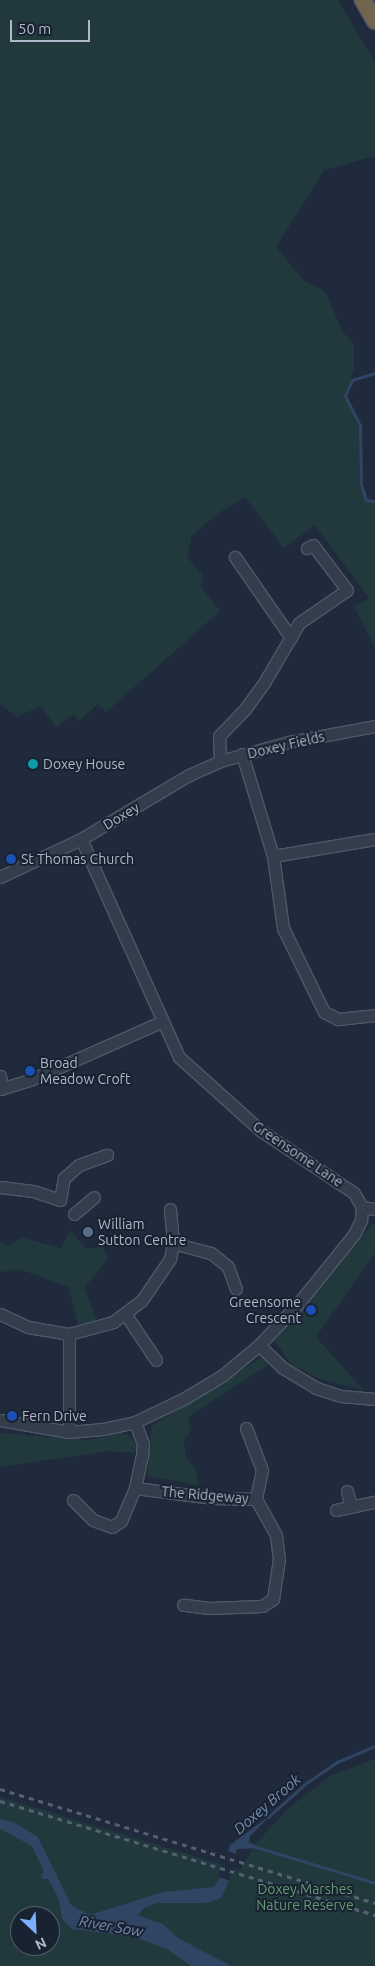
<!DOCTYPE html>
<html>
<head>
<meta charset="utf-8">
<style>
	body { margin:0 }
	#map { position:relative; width:375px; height:1966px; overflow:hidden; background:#1f2b3c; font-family:Ubuntu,sans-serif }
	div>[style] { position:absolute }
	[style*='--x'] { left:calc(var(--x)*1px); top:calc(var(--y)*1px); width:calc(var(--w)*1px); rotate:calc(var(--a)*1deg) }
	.green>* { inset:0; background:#21393d }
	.water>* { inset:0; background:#2f4563 }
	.pier>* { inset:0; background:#1f2b3c; transform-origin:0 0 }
	.stream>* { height:3px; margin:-1.5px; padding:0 1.5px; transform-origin:1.5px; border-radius:1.5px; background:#2f4563 }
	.roads { filter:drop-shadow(1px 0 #4e5866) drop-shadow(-1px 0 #4e5866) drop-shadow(0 1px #4e5866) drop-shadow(0 -1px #4e5866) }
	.minor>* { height:11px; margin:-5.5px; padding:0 5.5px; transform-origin:5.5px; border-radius:5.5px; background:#333d4c }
	.highway>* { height:16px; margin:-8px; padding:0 8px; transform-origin:8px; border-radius:8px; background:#72654f }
	.rail>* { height:3px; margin-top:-1.5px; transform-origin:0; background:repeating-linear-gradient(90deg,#556173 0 5px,transparent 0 10px) }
	.dots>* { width:14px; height:14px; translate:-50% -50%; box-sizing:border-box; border:2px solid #192230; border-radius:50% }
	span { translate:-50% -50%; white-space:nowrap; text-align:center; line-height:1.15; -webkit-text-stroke:4px #192230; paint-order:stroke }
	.street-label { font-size:14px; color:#aeb8c8 }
	.poi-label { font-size:14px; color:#aeb8c8 }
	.left { translate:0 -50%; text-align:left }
	.right { translate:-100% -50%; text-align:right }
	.park-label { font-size:14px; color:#639b70 }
	.water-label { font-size:15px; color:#738eb3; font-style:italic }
	.north { position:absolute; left:10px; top:1906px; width:50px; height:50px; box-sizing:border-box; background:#192230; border:1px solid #555e6d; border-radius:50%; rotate:155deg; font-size:14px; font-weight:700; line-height:20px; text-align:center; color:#aeb8c8 }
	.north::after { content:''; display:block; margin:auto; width:18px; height:22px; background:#7cafff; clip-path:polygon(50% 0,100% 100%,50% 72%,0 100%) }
	.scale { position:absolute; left:10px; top:20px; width:80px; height:22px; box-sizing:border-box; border:2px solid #aeb8c8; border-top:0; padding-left:6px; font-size:15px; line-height:18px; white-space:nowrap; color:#aeb8c8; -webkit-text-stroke:4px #192230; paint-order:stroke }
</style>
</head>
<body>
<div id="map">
	<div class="green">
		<div style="clip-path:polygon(0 0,338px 0,375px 62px,375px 156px,324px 170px,276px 247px,303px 280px,325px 292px,343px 332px,354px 344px,354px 370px,345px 396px,360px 425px,361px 485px,366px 500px,375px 501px,375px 648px,354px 606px,369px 598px,315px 525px,284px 548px,245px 497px,220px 512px,192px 535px,187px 557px,203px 576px,201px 587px,220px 611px,106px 712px,98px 704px,79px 721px,73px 714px,56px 728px,41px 706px,17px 717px,0 704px)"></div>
		<div style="clip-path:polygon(375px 1224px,375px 1253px,316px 1337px,363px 1390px,320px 1379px,291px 1364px,274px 1340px,371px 1225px)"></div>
		<div style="clip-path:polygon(70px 1230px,86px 1249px,103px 1247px,108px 1259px,84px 1288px,97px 1322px,78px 1326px,69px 1287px,19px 1269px,0 1272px,0 1240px,6px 1246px,23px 1238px,61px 1248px)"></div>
		<div style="clip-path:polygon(261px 1358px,268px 1365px,189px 1416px,190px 1433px,183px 1441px,187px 1459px,195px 1468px,199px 1485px,147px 1476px,152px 1426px)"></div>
		<div style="clip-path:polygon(0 1433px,88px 1440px,122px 1433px,132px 1437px,137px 1446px,135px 1453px,110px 1451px,0 1467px)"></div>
		<div style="clip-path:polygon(evenodd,375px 1759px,375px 1966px,0 1966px,0 1797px,240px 1870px,256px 1843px,290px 1807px,330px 1776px,375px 1759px,20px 1916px,50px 1916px,50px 1946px,20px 1946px,20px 1916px)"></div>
	</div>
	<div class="water">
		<div style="clip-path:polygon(272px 1814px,250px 1836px,249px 1842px,260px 1848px,237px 1849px,230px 1879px,221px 1898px,206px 1903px,157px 1903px,144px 1908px,138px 1915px,163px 1924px,178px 1938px,231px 1966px,191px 1966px,167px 1949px,135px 1937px,72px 1929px,62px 1919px,59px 1900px,48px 1879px,43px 1879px,41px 1875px,44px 1872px,32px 1846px,0 1829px,0 1819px,13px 1822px,38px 1837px,71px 1905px,90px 1915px,163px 1892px,214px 1887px,220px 1878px,230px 1845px)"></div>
	</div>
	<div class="pier">
		<div style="left:227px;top:1851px;width:12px;height:27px;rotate:20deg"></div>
	</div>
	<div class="stream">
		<div style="--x:375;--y:373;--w:24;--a:163"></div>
		<div style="--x:352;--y:380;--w:17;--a:114"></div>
		<div style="--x:345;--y:396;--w:33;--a:63"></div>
		<div style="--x:360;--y:425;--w:59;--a:89"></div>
		<div style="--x:361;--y:484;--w:17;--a:73"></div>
		<div style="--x:366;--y:500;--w:9;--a:6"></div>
		<div style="--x:268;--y:1817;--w:51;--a:-41.8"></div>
		<div style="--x:306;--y:1783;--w:37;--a:-34"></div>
		<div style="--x:337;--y:1762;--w:41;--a:-22.8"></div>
		<div style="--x:256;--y:1847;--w:124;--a:16.8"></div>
	</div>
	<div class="roads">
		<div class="minor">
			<div style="--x:235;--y:557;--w:98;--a:55.3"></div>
			<div style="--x:242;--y:754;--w:107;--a:73.1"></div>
			<div style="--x:273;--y:856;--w:73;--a:82.1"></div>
			<div style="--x:283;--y:928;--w:93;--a:64"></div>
			<div style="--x:324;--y:1012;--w:16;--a:27"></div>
			<div style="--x:338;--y:1019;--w:37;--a:-6"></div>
			<div style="--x:220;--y:761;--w:25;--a:-92"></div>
			<div style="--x:219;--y:736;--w:37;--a:-46"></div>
			<div style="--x:245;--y:709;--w:34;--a:-54"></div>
			<div style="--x:265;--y:681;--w:67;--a:-59.6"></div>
			<div style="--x:299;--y:623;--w:58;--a:-34.5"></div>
			<div style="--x:347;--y:590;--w:56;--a:-127.1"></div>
			<div style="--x:313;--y:545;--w:7;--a:153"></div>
			<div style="--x:273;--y:856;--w:103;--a:-9.5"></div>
			<div style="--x:0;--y:877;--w:89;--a:-25.1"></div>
			<div style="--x:81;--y:839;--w:126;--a:-30.7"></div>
			<div style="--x:189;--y:775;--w:34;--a:-24"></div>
			<div style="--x:220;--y:761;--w:72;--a:-15.4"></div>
			<div style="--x:289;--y:742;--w:87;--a:-10.5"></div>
			<div style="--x:0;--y:1076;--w:13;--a:81"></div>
			<div style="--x:0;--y:1089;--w:31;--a:-17"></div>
			<div style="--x:30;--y:1080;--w:143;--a:-23.9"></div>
			<div style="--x:0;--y:1187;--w:33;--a:7"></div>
			<div style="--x:33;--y:1191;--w:28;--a:18"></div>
			<div style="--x:60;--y:1200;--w:22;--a:-80"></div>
			<div style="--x:64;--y:1178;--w:20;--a:-41"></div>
			<div style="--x:79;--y:1165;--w:30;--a:-20"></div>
			<div style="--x:362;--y:1207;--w:13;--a:9"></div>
			<div style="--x:74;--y:1214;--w:26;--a:-40"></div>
			<div style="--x:173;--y:1243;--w:39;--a:15"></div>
			<div style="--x:211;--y:1253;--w:22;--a:39"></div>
			<div style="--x:228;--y:1267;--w:23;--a:70"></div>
			<div style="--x:0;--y:1314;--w:31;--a:25"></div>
			<div style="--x:28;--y:1327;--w:42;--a:9.7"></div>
			<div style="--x:126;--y:1315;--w:54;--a:56.3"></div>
			<div style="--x:259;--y:1345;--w:33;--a:44"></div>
			<div style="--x:283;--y:1368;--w:39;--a:31"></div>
			<div style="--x:316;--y:1388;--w:26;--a:18"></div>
			<div style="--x:341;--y:1396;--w:34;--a:5"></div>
			<div style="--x:0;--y:1420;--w:70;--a:9.9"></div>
			<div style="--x:69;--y:1432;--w:34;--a:-5"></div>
			<div style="--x:103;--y:1429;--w:33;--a:-12"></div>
			<div style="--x:135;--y:1422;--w:55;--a:-25.6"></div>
			<div style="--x:185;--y:1398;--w:44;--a:-31.2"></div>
			<div style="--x:223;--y:1375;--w:47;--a:-39.8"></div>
			<div style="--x:259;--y:1345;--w:55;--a:-46.5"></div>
			<div style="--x:297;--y:1305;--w:91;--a:-51.2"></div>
			<div style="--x:354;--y:1234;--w:16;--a:-63"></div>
			<div style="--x:361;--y:1220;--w:13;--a:-86"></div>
			<div style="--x:362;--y:1207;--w:16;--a:-120"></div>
			<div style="--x:354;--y:1193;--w:113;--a:-146.2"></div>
			<div style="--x:260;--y:1130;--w:109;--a:-138"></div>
			<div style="--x:179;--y:1057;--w:239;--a:-114.2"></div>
			<div style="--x:246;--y:1428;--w:45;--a:69.1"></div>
			<div style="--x:262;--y:1470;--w:30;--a:102"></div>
			<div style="--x:69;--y:1432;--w:98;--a:-90"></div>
			<div style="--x:69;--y:1334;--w:46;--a:-15.3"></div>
			<div style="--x:113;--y:1322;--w:36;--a:-37"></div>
			<div style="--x:142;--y:1300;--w:50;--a:-55.7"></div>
			<div style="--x:170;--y:1259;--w:16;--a:-79"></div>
			<div style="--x:173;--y:1243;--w:34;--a:-95"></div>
			<div style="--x:135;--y:1488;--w:79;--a:7.3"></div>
			<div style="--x:213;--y:1498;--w:43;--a:1.3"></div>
			<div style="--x:256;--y:1499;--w:41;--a:60.9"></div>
			<div style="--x:276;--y:1535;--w:24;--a:83"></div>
			<div style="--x:279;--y:1559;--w:40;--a:98.5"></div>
			<div style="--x:273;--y:1599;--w:13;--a:148"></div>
			<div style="--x:262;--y:1606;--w:53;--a:177.8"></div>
			<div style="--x:209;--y:1608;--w:26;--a:-173"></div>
			<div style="--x:347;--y:1491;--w:16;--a:76"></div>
			<div style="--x:73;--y:1500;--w:28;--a:45"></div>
			<div style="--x:93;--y:1520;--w:20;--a:20"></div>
			<div style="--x:112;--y:1527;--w:11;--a:-34"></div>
			<div style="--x:121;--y:1521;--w:36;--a:-67"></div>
			<div style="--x:135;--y:1488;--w:33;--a:-78"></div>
			<div style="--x:142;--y:1456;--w:12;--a:-85"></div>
			<div style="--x:143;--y:1444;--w:23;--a:-110"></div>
			<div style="--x:336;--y:1510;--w:40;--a:-12"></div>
		</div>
		<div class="highway">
			<div style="--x:363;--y:0;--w:24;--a:60"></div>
		</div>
	</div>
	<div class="rail">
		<div style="--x:0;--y:1789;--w:392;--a:16.9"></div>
		<div style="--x:0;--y:1801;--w:392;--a:16.9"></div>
	</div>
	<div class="dots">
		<div style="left:33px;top:764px;background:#0f9aa8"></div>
		<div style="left:11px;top:859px;background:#1a4fb4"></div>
		<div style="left:30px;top:1071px;background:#1a4fb4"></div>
		<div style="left:88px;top:1232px;background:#5c6f8a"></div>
		<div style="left:311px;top:1310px;background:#1a4fb4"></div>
		<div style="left:12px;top:1416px;background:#1a4fb4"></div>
	</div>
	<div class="street-label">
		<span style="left:286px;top:745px;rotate:-13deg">Doxey Fields</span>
		<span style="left:121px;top:816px;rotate:-31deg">Doxey</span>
		<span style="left:298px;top:1154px;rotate:34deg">Greensome Lane</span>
		<span style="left:205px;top:1495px;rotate:5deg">The Ridgeway</span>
	</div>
	<div class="poi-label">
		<span class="left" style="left:43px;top:764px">Doxey House</span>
		<span class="left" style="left:21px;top:859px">St Thomas Church</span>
		<span class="left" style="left:40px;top:1071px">Broad<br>Meadow Croft</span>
		<span class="left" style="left:98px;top:1232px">William<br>Sutton Centre</span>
		<span class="right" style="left:301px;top:1310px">Greensome<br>Crescent</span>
		<span class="left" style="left:22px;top:1416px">Fern Drive</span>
	</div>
	<div class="park-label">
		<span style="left:305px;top:1897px">Doxey Marshes<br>Nature Reserve</span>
	</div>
	<div class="water-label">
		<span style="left:267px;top:1804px;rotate:-41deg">Doxey Brook</span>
		<span style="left:111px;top:1926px;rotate:10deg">River Sow</span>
	</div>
	<div class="north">N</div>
	<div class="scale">50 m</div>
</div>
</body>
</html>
